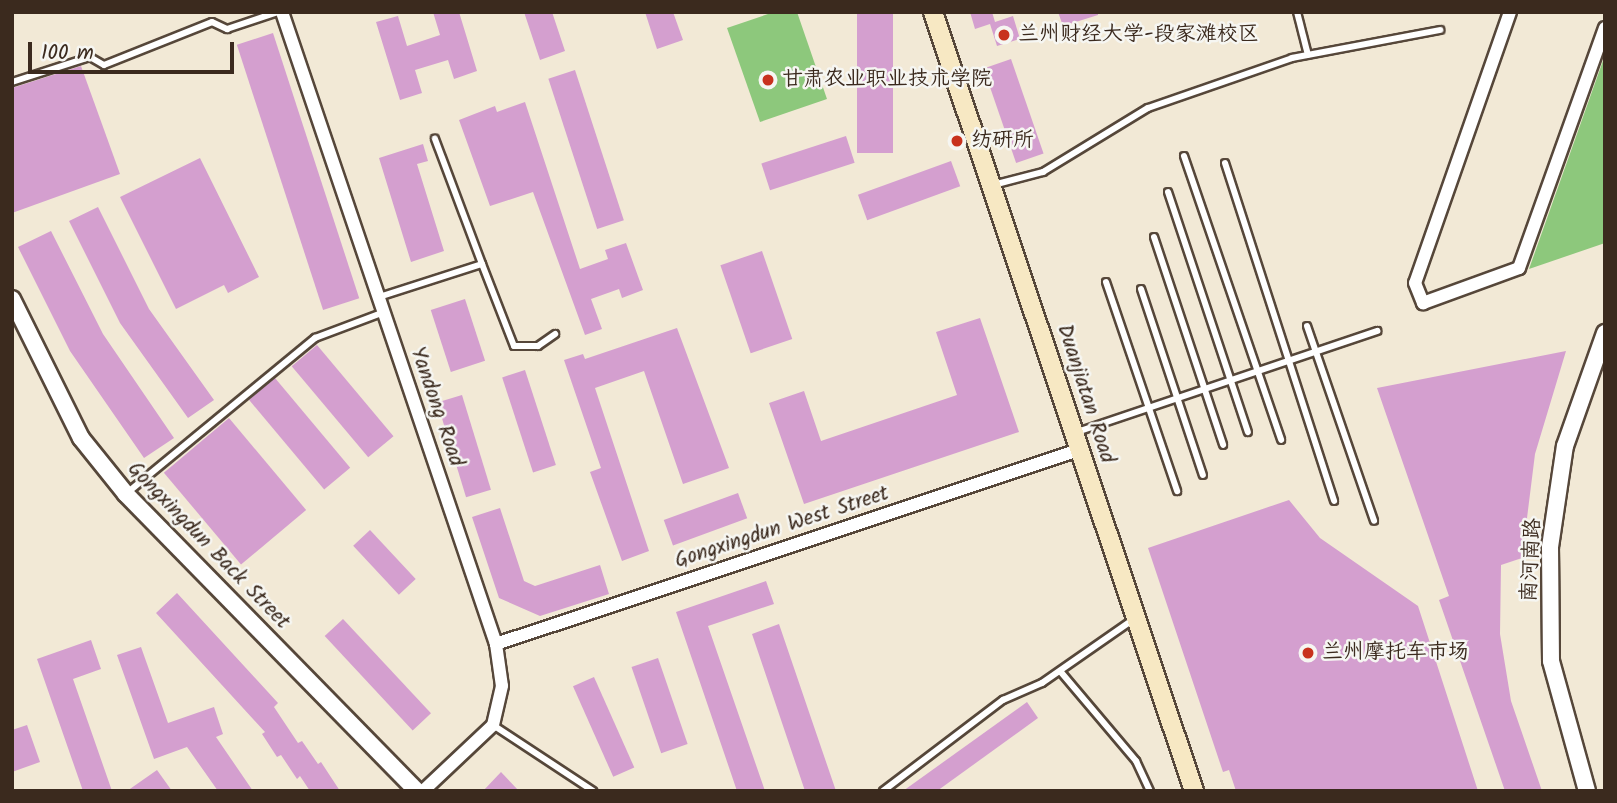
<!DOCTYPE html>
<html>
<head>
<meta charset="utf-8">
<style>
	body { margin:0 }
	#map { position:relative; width:1617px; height:803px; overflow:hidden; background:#f2e9d6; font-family:Kalam,"LXGW WenKai TC",sans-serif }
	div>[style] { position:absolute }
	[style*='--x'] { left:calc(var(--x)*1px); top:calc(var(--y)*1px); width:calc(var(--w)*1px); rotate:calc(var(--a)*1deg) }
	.green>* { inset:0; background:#8dc87c }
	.building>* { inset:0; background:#d49fcf; transform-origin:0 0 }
	.roads { filter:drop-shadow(2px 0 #56473a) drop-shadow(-2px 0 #56473a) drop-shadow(0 2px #56473a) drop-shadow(0 -2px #56473a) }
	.service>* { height:6px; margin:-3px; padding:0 3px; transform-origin:3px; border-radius:3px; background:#fff }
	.minor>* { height:12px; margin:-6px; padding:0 6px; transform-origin:6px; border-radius:6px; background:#fff }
	.tertiary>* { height:16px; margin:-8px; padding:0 8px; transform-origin:8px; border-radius:8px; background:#fff }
	.secondary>* { height:18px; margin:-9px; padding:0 9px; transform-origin:9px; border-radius:9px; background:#f7e8c3 }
	.dots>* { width:19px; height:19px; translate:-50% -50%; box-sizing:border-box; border:4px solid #f6f6f2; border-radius:50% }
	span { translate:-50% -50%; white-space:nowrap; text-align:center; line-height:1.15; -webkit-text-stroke:5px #f6f6f2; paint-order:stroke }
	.poi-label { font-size:21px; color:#3b2a1e }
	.left { translate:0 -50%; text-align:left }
	.street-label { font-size:21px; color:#3b2a1e }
	.frame { position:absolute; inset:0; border:14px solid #3b2a1e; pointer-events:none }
	.scale { position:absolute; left:28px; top:42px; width:206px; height:32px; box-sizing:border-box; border:4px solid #3b2a1e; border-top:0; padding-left:9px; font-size:21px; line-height:24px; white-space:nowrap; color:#3b2a1e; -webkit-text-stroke:5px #f6f6f2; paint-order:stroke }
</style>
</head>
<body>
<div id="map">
	<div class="green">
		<div style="clip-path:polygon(774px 12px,797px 12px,827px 99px,760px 122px,727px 28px)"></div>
		<div style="clip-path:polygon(1605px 55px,1605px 243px,1529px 269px)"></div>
	</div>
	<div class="building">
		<div style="clip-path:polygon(433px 12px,459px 12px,477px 71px,454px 79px,448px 60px,415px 70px,422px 93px,400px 100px,376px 22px,398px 16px,407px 46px,440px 35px)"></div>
		<div style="clip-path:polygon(524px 12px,552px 12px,565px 51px,540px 60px)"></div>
		<div style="clip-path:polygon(645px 12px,673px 12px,683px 40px,657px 49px)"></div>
		<div style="left:857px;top:12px;width:36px;height:141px"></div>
		<div style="clip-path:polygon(970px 12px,992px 12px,995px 22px,1013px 16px,1020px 39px,997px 46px,990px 24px,975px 29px)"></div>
		<div style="clip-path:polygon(1058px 12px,1098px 12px,1098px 15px,1063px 26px)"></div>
		<div style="left:273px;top:33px;width:279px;height:38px;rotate:72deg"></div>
		<div style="left:1011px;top:59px;width:100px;height:29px;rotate:71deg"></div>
		<div style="clip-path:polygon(81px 66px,120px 174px,12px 213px,12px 88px)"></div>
		<div style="left:575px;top:70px;width:158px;height:28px;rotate:72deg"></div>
		<div style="clip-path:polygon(525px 102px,580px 269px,608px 259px,605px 250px,626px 243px,643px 290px,622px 298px,619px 289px,591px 299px,602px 329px,585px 335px,533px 192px,490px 206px,459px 120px,495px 106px,497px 112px)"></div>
		<div style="left:846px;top:136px;width:28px;height:89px;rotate:72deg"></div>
		<div style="clip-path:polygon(423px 144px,428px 161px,417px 164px,444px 251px,411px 262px,379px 158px)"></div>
		<div style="clip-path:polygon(200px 158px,259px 277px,228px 293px,224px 285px,176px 309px,120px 197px)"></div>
		<div style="left:951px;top:161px;width:27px;height:99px;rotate:70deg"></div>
		<div style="clip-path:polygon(98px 207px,149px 309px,214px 400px,188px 418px,120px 323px,69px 221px)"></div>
		<div style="clip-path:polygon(51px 231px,103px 334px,174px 438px,144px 458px,70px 351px,18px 247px)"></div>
		<div style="left:762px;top:251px;width:93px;height:44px;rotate:71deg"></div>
		<div style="left:465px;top:299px;width:65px;height:36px;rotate:72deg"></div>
		<div style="clip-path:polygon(980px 318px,1019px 432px,804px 504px,769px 403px,804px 391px,821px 441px,957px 395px,936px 332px)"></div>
		<div style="clip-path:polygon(677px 328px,729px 468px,683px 484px,644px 371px,595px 388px,649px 551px,622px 561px,590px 472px,601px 468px,564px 360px,583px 354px,585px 359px)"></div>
		<div style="left:317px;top:345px;width:119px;height:33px;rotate:50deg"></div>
		<div style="clip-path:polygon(1566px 351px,1535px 454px,1522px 558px,1501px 565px,1500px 634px,1511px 701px,1542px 791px,1505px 791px,1439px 600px,1449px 596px,1377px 388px)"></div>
		<div style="left:525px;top:370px;width:100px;height:24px;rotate:72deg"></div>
		<div style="left:275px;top:378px;width:117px;height:34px;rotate:50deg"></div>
		<div style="left:462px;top:395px;width:99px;height:26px;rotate:73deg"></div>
		<div style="left:229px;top:418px;width:120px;height:85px;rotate:50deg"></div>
		<div style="left:738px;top:493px;width:27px;height:79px;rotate:70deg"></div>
		<div style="clip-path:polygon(1289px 500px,1320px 538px,1418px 606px,1478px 791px,1236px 791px,1229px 770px,1223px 772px,1148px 548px)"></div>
		<div style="clip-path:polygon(500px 508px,524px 581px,535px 586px,600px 565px,609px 594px,540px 616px,499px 598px,472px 517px)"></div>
		<div style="left:370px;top:530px;width:67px;height:23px;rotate:47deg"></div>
		<div style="clip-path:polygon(766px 581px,774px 604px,708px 626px,765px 791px,737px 791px,676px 612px)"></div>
		<div style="clip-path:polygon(177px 593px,278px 703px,274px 707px,298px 743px,302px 741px,318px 764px,321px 762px,340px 791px,310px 791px,300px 776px,297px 779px,281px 755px,277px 757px,262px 734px,265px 732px,156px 613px)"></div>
		<div style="left:343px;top:619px;width:129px;height:25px;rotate:47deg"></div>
		<div style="clip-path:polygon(779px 624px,810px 715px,836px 791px,805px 791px,752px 634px)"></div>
		<div style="clip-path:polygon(91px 640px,101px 669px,73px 679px,112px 791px,83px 791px,37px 659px)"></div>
		<div style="clip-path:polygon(141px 647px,168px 723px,214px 707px,223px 734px,216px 737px,253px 791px,218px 791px,187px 747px,154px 759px,117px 655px)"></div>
		<div style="left:658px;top:658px;width:91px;height:28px;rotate:71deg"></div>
		<div style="left:594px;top:677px;width:99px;height:23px;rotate:66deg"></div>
		<div style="clip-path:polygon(1027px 702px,1038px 718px,937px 791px,903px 791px)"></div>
		<div style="clip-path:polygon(27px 725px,40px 762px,12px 772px,12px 730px)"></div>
		<div style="clip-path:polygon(157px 770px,172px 791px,127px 791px)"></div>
		<div style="clip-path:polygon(501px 772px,519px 791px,483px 791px)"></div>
	</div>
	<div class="roads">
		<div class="service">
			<div style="--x:1297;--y:12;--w:44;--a:75.7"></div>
			<div style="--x:12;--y:82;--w:82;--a:-17.8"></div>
			<div style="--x:90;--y:57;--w:16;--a:30"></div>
			<div style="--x:104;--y:65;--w:116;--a:-21.7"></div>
			<div style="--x:212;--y:22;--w:17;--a:25"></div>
			<div style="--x:227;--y:29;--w:54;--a:-18.4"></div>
			<div style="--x:1184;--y:156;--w:300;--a:71.1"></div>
			<div style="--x:1225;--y:163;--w:355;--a:72.1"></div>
			<div style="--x:993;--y:185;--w:52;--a:-14.6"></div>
			<div style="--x:1043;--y:172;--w:123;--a:-31.4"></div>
			<div style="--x:1148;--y:108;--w:152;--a:-19.1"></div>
			<div style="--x:1292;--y:58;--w:151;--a:-10.7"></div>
			<div style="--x:1168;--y:192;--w:253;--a:71.6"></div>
			<div style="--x:1154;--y:237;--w:219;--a:71.6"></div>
			<div style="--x:482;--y:264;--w:88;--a:68.7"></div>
			<div style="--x:514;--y:346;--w:24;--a:0"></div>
			<div style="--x:538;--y:346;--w:21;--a:-35"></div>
			<div style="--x:1106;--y:282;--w:221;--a:71.2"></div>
			<div style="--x:1141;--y:289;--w:196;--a:71.6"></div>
			<div style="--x:379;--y:297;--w:108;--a:-17.8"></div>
			<div style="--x:482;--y:264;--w:134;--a:-110.6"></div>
			<div style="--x:1307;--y:326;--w:206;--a:71"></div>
			<div style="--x:1077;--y:432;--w:317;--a:-18.6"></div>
			<div style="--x:127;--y:493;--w:244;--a:-39.5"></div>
			<div style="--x:315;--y:338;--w:74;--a:-20.6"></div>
			<div style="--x:1060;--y:671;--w:118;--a:49.8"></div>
			<div style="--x:1136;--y:761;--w:33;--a:65"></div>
			<div style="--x:493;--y:725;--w:120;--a:33.4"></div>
			<div style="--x:883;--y:791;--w:151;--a:-37.2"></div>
			<div style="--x:1003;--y:700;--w:43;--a:-23.6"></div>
			<div style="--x:1042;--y:683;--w:112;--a:-34.8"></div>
		</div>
		<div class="minor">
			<div style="--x:282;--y:12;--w:667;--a:71.29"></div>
			<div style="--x:496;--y:644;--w:42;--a:81.9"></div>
			<div style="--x:502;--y:686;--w:40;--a:103"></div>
			<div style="--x:493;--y:725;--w:96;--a:136.7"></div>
			<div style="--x:1510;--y:12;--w:287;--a:109.3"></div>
			<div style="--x:1415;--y:283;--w:22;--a:68"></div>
			<div style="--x:1423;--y:303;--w:102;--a:-20"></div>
			<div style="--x:1519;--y:268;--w:255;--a:-70.3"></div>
			<div style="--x:496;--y:644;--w:614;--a:-18.41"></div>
		</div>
		<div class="tertiary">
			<div style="--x:12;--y:299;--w:155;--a:63.6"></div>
			<div style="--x:81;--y:438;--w:72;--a:51.2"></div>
			<div style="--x:126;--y:494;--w:416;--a:45.6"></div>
			<div style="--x:1587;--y:791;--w:135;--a:-105.5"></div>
			<div style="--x:1551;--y:661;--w:114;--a:-90.5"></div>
			<div style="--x:1550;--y:547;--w:102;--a:-81.6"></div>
			<div style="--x:1565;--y:446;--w:120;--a:-70.5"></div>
		</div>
		<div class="secondary">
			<div style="--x:933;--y:12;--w:822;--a:71.48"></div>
		</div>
	</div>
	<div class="dots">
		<div style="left:1004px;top:35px;background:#c8321e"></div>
		<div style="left:768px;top:80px;background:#c8321e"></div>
		<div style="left:957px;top:141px;background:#c8321e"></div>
		<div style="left:1308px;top:653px;background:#c8321e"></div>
	</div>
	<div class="poi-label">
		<span class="left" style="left:1018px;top:35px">兰州财经大学-段家滩校区</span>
		<span class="left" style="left:782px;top:80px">甘肃农业职业技术学院</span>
		<span class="left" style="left:971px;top:141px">纺研所</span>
		<span class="left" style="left:1322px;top:653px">兰州摩托车市场</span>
	</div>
	<div class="street-label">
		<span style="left:1085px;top:394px;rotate:72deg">Duanjiatan Road</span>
		<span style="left:436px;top:407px;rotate:71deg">Yandong Road</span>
		<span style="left:782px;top:528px;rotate:-18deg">Gongxingdun West Street</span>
		<span style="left:208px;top:546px;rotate:46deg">Gongxingdun Back Street</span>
		<span style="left:1532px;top:560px;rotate:-87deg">南河南路</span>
	</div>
	<div class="frame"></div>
	<div class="scale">100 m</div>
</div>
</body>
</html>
